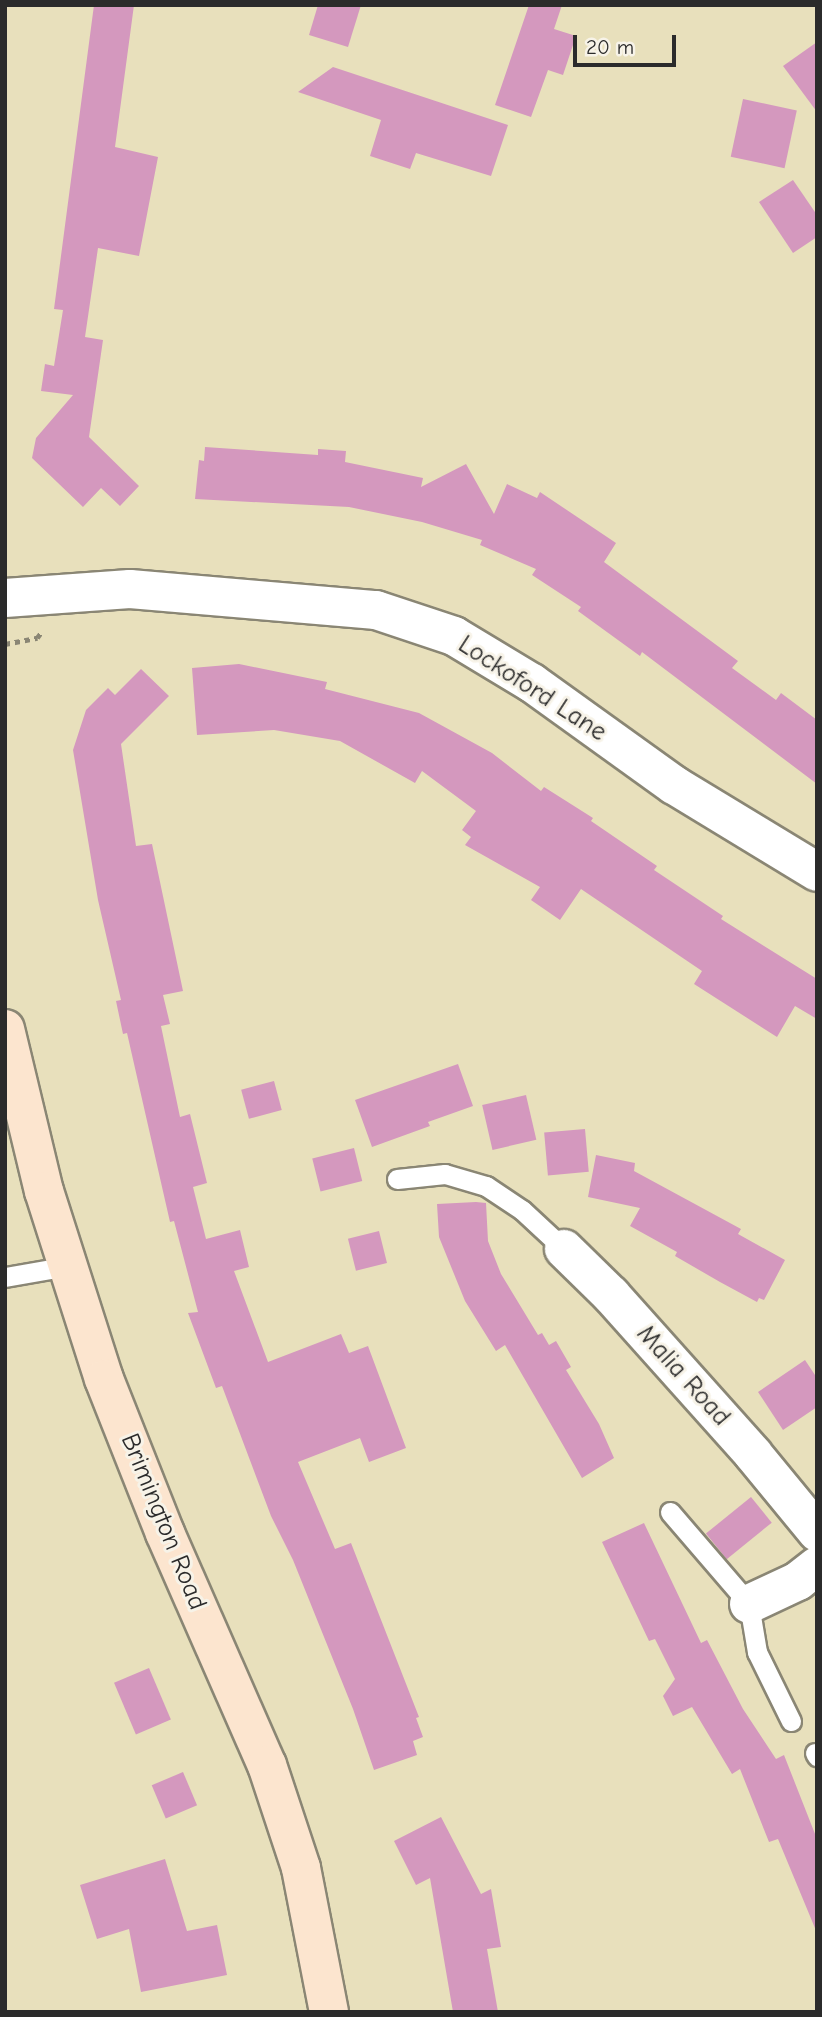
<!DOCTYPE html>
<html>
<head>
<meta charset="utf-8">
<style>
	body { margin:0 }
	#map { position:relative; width:822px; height:2017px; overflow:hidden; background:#e8e0bc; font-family:"Comic Neue",sans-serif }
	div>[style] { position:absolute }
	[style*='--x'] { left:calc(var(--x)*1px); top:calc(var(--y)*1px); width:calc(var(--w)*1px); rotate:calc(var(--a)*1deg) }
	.building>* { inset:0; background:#d498be; transform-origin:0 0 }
	.path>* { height:4.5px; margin-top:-2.25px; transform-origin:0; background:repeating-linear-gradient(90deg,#8a8674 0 5px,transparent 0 10px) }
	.roads { filter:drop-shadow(2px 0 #8a8674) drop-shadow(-2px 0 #8a8674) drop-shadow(0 2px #8a8674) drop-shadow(0 -2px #8a8674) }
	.lane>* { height:19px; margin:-9.5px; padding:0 9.5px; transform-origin:9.5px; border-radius:9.5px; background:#fff }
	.street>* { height:38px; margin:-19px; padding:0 19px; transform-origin:19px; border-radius:19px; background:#fff }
	.secondary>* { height:38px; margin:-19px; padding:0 19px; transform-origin:19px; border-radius:19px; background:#fce5cf }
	span { translate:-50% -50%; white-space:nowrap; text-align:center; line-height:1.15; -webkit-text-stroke:6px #f7f3e8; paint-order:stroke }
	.street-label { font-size:26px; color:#2b2b2b }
	.frame { position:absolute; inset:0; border:7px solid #2b2b2b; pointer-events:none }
	.scale { position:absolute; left:573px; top:35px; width:103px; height:32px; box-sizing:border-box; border:4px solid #2b2b2b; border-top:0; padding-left:9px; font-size:21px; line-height:24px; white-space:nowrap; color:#2b2b2b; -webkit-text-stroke:5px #f7f3e8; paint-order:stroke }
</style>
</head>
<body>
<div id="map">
	<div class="building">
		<div style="clip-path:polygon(94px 5px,134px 5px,115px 147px,158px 157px,139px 256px,98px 248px,85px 337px,103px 340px,89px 437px,139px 486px,120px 506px,101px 488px,83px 507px,32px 458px,36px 438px,73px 395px,41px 391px,45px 364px,54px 366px,63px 310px,54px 309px)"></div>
		<div style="clip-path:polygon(318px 5px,361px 5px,348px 47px,309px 35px)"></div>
		<div style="clip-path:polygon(529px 5px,562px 5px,554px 29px,576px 36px,563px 75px,548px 70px,531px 117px,495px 105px)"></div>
		<div style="clip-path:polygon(817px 42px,817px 112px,783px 66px)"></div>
		<div style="clip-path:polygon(333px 67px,508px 125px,491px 176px,416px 153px,410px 169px,370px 156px,381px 120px,298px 92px)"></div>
		<div style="left:743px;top:99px;width:55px;height:59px;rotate:12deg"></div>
		<div style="clip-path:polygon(793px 180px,817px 215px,817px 237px,793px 253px,759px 202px)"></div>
		<div style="clip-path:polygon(205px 447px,318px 455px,318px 449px,346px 451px,345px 462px,423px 478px,421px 487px,466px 464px,494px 514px,507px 484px,537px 498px,540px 492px,616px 543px,604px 562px,738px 661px,732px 668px,776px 700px,781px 693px,817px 720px,817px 784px,642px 652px,640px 656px,578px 611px,581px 607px,532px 575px,536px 569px,480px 545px,482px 540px,422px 522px,349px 507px,195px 499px,199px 460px,204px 461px)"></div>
		<div style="clip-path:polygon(239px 664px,327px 682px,325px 689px,419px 713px,492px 753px,541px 791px,544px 787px,593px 818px,591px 821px,657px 866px,654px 870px,723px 916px,721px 919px,817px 979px,817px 1019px,795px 1006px,777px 1037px,694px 984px,702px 971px,581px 889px,560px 920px,531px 900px,540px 887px,465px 845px,471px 837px,462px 830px,476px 811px,422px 771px,415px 783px,340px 741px,274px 730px,197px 735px,192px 668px)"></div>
		<div style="clip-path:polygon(141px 669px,169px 696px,121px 744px,136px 846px,152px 844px,183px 991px,163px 995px,170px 1024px,161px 1026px,180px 1117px,190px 1114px,207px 1183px,193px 1187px,206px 1239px,240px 1230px,249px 1267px,234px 1271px,268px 1362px,341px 1334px,349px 1353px,368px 1346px,406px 1448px,369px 1462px,360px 1438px,298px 1462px,335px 1549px,351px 1543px,419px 1717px,416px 1718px,423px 1737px,413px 1741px,417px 1755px,374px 1770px,353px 1709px,293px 1560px,271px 1516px,222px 1386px,216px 1388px,188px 1313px,198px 1312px,174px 1221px,170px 1222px,127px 1033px,123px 1034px,116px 1001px,121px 1000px,98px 900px,73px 750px,86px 710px,108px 688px,115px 695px)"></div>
		<div style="clip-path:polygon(458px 1064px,473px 1106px,428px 1122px,430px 1126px,372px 1147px,355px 1100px)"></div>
		<div style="left:274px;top:1081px;width:30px;height:34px;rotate:75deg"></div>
		<div style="left:526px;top:1095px;width:46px;height:45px;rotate:77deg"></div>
		<div style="left:585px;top:1129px;width:43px;height:41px;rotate:85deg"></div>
		<div style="left:354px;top:1148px;width:34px;height:43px;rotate:76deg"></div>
		<div style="clip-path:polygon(596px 1155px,635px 1163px,634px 1171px,741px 1229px,738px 1234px,785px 1260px,764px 1300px,759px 1298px,757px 1302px,720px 1282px,675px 1256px,677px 1252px,630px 1226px,640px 1208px,588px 1197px)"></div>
		<div style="clip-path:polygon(476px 1202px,486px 1203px,488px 1241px,501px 1274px,538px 1335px,542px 1333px,549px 1345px,556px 1341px,571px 1367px,566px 1370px,599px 1424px,614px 1458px,582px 1478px,505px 1345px,496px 1351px,465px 1301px,439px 1237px,437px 1204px)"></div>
		<div style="left:379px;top:1231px;width:33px;height:32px;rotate:76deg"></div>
		<div style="clip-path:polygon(805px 1360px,817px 1378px,817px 1407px,783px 1430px,758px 1392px)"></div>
		<div style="left:751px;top:1497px;width:33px;height:58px;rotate:51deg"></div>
		<div style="clip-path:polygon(644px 1523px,701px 1643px,707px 1640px,743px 1709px,776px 1759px,784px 1755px,817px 1839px,817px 1933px,778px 1839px,769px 1842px,740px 1769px,732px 1774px,692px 1707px,673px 1716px,663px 1696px,675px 1679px,655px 1639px,649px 1641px,602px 1542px)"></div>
		<div style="left:149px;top:1668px;width:56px;height:38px;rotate:67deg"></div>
		<div style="left:183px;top:1772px;width:36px;height:34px;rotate:67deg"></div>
		<div style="clip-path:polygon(441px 1817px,481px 1894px,491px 1889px,501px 1947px,487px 1949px,498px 2012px,453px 2012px,430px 1878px,416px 1885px,394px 1841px)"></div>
		<div style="clip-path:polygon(165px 1859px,187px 1931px,217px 1925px,227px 1975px,141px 1992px,129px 1929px,97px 1939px,80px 1885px)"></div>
	</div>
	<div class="path">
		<div style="--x:5;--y:644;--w:33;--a:-11"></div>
		<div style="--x:37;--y:638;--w:9;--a:-54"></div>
	</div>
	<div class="roads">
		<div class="lane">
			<div style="--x:397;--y:1179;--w:48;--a:-5.9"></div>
			<div style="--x:445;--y:1174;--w:43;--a:16.3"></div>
			<div style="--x:486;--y:1186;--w:43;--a:33.7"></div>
			<div style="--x:522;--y:1210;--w:57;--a:42.9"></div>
			<div style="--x:5;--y:1277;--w:64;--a:-9.9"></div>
			<div style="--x:670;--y:1512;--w:121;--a:49.3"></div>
			<div style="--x:749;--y:1604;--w:49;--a:80.5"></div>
			<div style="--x:757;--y:1652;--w:77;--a:63.8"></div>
			<div style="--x:815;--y:1753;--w:4;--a:56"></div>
		</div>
		<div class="street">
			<div style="--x:5;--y:598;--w:125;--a:-4.1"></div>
			<div style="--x:130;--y:589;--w:247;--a:4.9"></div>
			<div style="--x:376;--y:610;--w:82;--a:18.4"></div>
			<div style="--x:454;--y:636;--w:91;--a:31.1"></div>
			<div style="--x:532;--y:683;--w:175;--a:35.7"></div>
			<div style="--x:674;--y:785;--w:167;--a:31.3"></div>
			<div style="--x:564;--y:1249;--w:66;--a:44.4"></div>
			<div style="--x:611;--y:1295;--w:213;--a:48.2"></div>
			<div style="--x:753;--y:1454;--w:101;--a:50.6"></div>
			<div style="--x:749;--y:1604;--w:54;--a:-25.1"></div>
			<div style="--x:798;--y:1581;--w:24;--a:-38"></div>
		</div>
		<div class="secondary">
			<div style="--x:5;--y:1029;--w:167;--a:76.5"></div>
			<div style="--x:44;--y:1191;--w:197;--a:72.3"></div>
			<div style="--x:104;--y:1379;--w:166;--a:68.4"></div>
			<div style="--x:165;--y:1533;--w:253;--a:66.3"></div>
			<div style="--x:267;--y:1765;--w:108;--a:71.7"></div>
			<div style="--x:301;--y:1868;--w:147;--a:79"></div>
		</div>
	</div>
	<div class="street-label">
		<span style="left:532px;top:689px;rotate:33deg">Lockoford Lane</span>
		<span style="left:683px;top:1376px;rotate:48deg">Malia Road</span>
		<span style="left:163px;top:1522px;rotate:68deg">Brimington Road</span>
	</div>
	<div class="frame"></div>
	<div class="scale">20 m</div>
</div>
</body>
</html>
